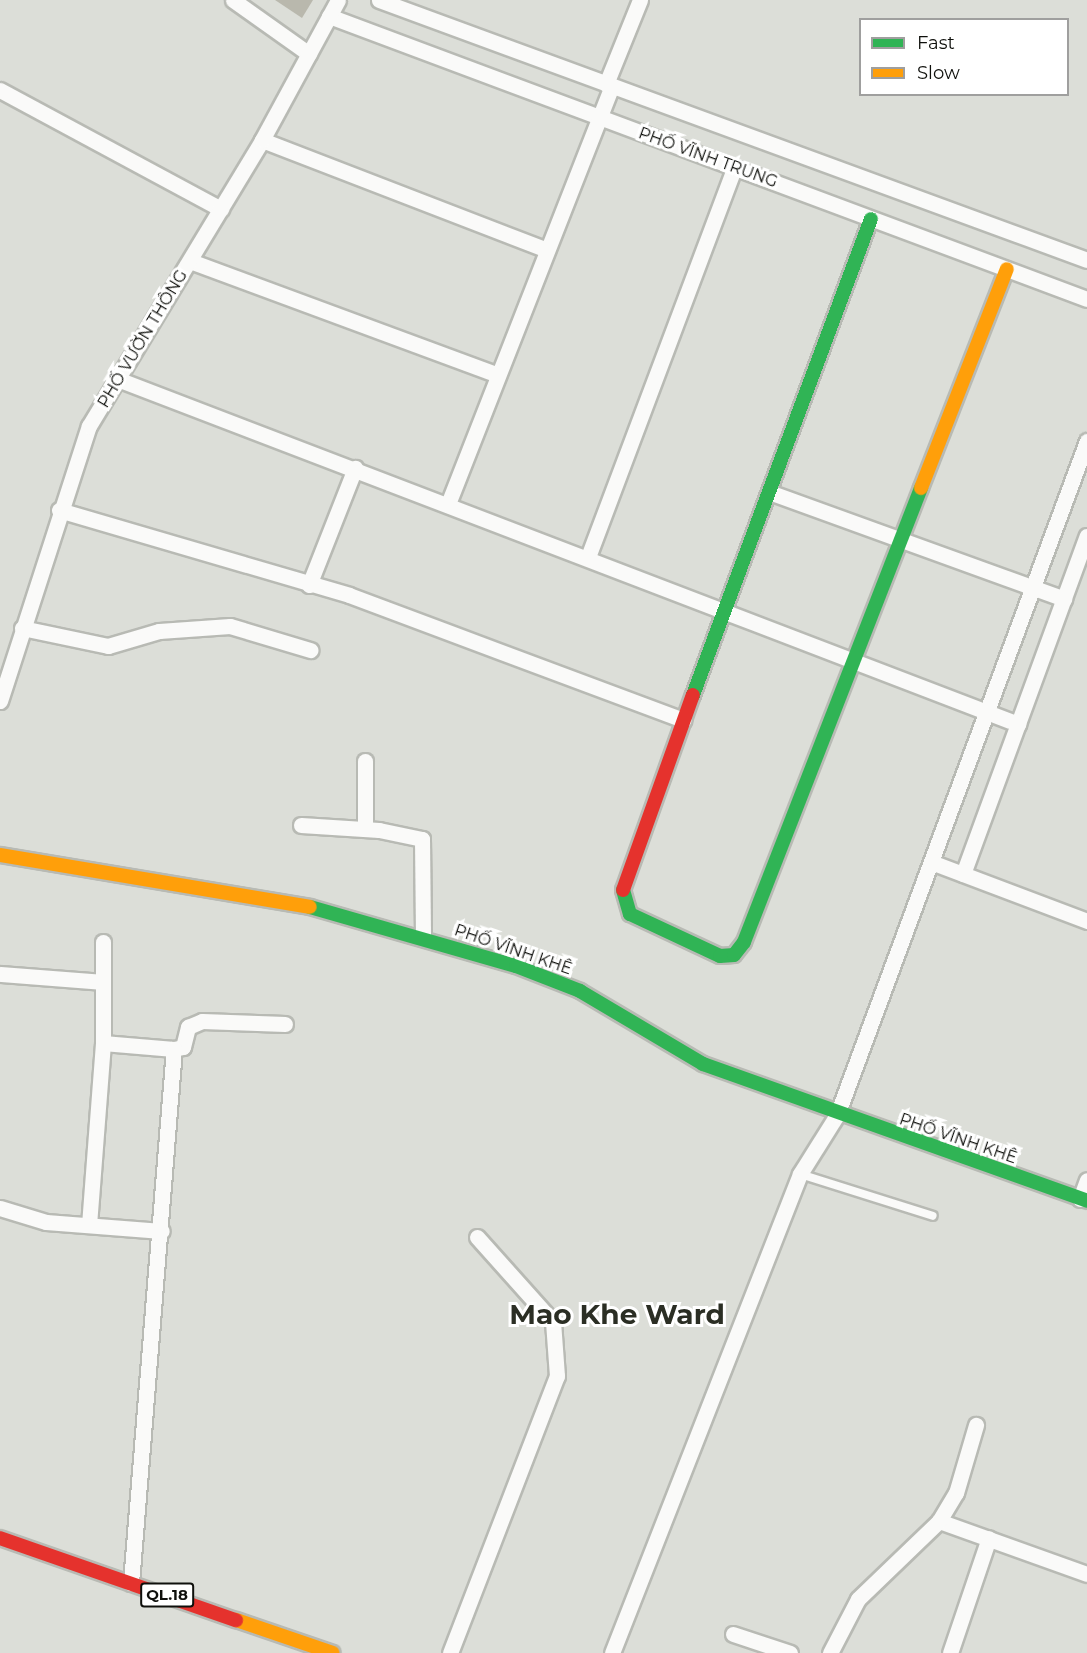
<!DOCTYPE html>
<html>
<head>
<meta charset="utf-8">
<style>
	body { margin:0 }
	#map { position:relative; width:1087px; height:1653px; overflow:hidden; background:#dcded8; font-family:Montserrat,sans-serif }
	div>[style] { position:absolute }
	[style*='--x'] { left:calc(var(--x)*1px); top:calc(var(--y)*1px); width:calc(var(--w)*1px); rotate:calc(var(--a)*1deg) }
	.building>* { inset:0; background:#b9b8ad }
	.roads { filter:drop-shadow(2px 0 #b8bab4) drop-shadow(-2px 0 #b8bab4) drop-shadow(0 2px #b8bab4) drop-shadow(0 -2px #b8bab4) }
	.lane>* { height:8px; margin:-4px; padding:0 4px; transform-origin:4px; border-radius:4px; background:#fafaf9 }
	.street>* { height:15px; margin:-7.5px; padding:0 7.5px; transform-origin:7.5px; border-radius:7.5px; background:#fafaf9 }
	.fast>* { height:14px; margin:-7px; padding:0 7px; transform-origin:7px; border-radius:7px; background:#30b455 }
	.slow>* { height:14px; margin:-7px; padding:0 7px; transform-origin:7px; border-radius:7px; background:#ff9f0a }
	.jam>* { height:14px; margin:-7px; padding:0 7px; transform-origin:7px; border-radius:7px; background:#e5322d }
	span { translate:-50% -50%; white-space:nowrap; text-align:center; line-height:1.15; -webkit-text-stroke:6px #fff; paint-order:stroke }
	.shield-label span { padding:2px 4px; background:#fff; border:2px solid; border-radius:4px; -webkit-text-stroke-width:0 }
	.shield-label { font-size:15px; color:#0f100c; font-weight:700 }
	.street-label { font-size:16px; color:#0f100c }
	.town-label { font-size:28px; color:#2b2e24; font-weight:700 }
	.legend { position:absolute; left:859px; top:18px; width:210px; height:78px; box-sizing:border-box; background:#fff; border:2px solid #9f9f9e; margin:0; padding:8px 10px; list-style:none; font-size:18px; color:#0f100c }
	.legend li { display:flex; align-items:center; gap:12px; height:30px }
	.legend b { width:30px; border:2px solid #9f9f9e }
</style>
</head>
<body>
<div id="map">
	<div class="building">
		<div style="clip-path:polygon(275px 0,313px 0,302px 18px)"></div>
	</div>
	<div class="roads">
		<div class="lane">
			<div style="--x:800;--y:1174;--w:139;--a:17.5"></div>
		</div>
		<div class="street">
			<div style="--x:233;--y:0;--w:93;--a:35.4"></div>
			<div style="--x:379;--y:0;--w:754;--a:20.16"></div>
			<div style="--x:329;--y:16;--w:809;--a:20.47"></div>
			<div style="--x:606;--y:84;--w:91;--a:-68"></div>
			<div style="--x:0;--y:90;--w:251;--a:28.3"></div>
			<div style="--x:262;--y:140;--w:305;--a:21.1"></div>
			<div style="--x:190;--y:261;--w:328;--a:20.3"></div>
			<div style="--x:120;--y:380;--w:962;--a:20.96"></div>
			<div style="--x:769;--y:492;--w:314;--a:19.9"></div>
			<div style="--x:448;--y:504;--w:449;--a:-68.6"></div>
			<div style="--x:59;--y:510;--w:302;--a:16.3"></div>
			<div style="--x:349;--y:595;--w:357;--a:20.5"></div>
			<div style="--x:588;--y:557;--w:415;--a:-69.4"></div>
			<div style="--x:309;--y:585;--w:126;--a:-68.5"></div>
			<div style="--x:22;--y:628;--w:88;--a:11.8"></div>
			<div style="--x:108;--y:646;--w:53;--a:-16.4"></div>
			<div style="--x:159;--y:631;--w:71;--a:-4"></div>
			<div style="--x:230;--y:626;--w:84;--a:16.7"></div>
			<div style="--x:0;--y:701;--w:289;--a:-72.1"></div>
			<div style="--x:89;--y:426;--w:334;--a:-58.8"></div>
			<div style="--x:262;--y:140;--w:159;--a:-61.5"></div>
			<div style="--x:301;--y:825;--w:78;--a:3.7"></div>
			<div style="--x:379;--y:830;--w:44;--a:11.8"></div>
			<div style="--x:422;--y:839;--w:99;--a:89.4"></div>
			<div style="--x:365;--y:829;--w:68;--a:-90"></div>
			<div style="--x:931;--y:862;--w:167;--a:20.7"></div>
			<div style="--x:963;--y:874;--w:360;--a:-69.9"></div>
			<div style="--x:0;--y:974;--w:103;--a:4.4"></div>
			<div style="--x:103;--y:1043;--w:71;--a:4.8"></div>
			<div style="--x:174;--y:1049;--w:9;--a:-13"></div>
			<div style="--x:183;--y:1047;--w:21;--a:-76"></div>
			<div style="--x:188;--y:1027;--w:15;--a:-23"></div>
			<div style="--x:202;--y:1021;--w:83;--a:2.1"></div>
			<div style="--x:1080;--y:1199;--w:20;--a:-70"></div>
			<div style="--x:0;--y:1208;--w:48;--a:16.9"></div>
			<div style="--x:46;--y:1222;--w:116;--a:4.4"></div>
			<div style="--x:89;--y:1225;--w:183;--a:-85.6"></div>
			<div style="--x:103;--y:1043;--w:101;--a:-90"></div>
			<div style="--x:939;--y:1521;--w:157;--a:19.7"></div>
			<div style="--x:131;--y:1583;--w:536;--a:-85.4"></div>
			<div style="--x:733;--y:1634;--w:60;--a:18.4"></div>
			<div style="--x:450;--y:1653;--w:297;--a:-68.9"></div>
			<div style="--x:557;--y:1376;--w:54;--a:-94.2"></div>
			<div style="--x:553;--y:1322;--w:114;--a:-131.8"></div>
			<div style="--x:612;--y:1653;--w:515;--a:-68.57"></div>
			<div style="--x:800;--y:1174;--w:70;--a:-57.9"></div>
			<div style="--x:837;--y:1115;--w:719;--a:-69.65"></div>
			<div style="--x:830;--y:1653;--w:61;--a:-62.6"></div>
			<div style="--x:858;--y:1599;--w:112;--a:-43.9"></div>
			<div style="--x:939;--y:1521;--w:33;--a:-59"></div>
			<div style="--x:956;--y:1493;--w:71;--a:-73.6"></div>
			<div style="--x:950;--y:1653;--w:121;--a:-71.3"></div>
		</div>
		<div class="fast">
			<div style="--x:693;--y:695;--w:508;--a:-69.5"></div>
			<div style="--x:623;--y:890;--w:25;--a:74"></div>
			<div style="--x:630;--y:914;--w:99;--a:25"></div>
			<div style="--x:720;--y:956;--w:14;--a:-4"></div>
			<div style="--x:734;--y:955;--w:16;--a:-52"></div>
			<div style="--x:744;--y:942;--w:487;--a:-68.7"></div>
			<div style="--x:310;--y:907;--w:214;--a:16"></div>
			<div style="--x:516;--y:966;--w:69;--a:21.3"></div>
			<div style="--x:580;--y:991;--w:143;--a:30.7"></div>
			<div style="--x:703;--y:1064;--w:408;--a:19.6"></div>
		</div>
		<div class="slow">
			<div style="--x:921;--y:488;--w:235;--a:-68.6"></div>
			<div style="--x:0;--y:855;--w:314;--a:9.5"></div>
			<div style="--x:236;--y:1620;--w:102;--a:18.8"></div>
		</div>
		<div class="jam">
			<div style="--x:623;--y:890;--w:207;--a:-70.3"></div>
			<div style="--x:0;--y:1538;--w:250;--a:19.2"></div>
		</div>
	</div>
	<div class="shield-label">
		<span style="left:167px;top:1595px">QL.18</span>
	</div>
	<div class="street-label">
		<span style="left:708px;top:158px;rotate:20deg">PHỐ VĨNH TRUNG</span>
		<span style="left:143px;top:339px;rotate:-59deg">PHỐ VƯỜN THÔNG</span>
		<span style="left:513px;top:950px;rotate:19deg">PHỐ VĨNH KHÊ</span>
		<span style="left:958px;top:1139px;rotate:19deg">PHỐ VĨNH KHÊ</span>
	</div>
	<div class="town-label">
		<span style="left:617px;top:1314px">Mao Khe Ward</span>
	</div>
	<ul class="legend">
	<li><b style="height:8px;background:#30b455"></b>Fast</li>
	<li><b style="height:8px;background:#ff9f0a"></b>Slow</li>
	</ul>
</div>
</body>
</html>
